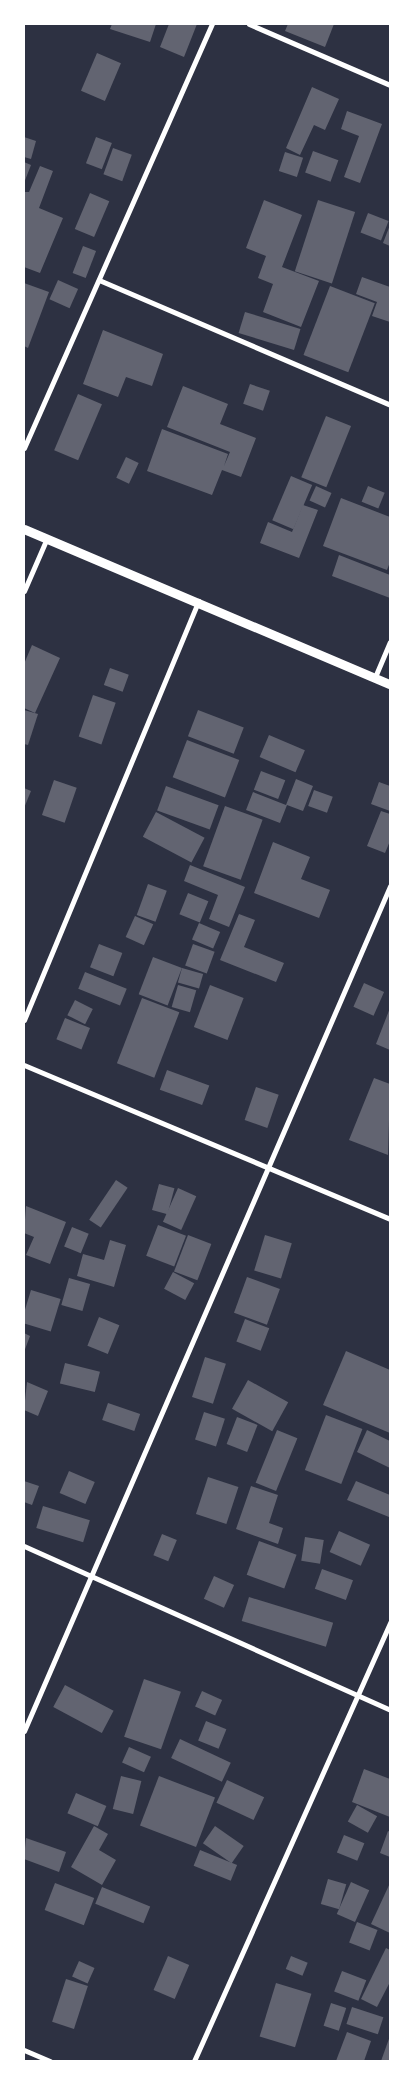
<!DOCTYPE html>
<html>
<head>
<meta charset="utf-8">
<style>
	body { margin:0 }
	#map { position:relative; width:414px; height:2085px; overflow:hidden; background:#2d3142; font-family:"Playfair Display",serif }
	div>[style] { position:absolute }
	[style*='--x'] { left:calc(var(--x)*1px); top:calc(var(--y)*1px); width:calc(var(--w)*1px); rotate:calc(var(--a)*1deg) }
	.building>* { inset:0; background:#626471; transform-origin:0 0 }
	.minor>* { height:5px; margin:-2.5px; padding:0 2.5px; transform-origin:2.5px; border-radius:2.5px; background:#fff }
	.tertiary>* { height:9px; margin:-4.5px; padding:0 4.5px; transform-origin:4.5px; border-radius:4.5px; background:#fff }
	span { translate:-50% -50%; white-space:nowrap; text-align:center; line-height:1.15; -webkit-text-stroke:5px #fff; paint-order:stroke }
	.frame { position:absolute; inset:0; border:25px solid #fff; pointer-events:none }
</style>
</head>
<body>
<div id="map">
	<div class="building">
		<div style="clip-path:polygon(112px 24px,156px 24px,150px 42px,110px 29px)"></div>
		<div style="clip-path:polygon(169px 24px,197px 24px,184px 57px,160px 47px)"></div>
		<div style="clip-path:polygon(288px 24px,334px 24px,325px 47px,285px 31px)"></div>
		<div style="left:97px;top:53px;width:26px;height:41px;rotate:23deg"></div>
		<div style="clip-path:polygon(312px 87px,339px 99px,325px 130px,314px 125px,300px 155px,286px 148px)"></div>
		<div style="clip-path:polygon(347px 111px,382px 124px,360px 183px,344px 177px,359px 136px,341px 129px)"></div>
		<div style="clip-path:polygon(24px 137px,36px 141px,31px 159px,24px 157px)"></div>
		<div style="left:96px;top:137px;width:17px;height:28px;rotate:21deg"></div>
		<div style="left:113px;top:148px;width:20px;height:28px;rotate:20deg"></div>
		<div style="left:313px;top:151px;width:27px;height:23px;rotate:20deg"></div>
		<div style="left:285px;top:152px;width:19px;height:20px;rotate:18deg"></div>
		<div style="clip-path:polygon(24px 162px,31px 165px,24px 183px)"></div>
		<div style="clip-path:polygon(40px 166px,53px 171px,39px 208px,63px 218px,40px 273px,24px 267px,24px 192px,29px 192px)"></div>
		<div style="left:90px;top:193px;width:21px;height:39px;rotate:23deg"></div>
		<div style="clip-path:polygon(264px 200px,302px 215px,282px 267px,319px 281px,301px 327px,263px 312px,273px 284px,258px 278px,266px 256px,246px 248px)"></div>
		<div style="left:318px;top:200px;width:39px;height:75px;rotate:18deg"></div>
		<div style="left:368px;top:213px;width:22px;height:21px;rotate:21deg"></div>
		<div style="clip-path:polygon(390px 225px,390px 246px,383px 243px)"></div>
		<div style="left:83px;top:246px;width:14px;height:29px;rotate:21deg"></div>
		<div style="clip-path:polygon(362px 277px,390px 287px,390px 322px,372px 316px,377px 302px,356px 294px)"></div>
		<div style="left:58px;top:280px;width:22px;height:21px;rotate:24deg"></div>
		<div style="clip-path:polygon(24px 283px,49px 292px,28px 348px,24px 346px)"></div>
		<div style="left:330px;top:286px;width:48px;height:74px;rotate:21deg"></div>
		<div style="left:245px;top:312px;width:58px;height:22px;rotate:17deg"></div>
		<div style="clip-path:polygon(103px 330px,163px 354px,152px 386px,126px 377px,118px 397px,83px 384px)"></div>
		<div style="left:250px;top:384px;width:21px;height:21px;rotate:19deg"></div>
		<div style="clip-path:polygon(183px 386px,228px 404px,220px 424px,256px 438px,241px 477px,222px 470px,212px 495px,147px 471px,162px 429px,228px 454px,224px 466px,230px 452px,167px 427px)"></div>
		<div style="left:78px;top:394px;width:26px;height:61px;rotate:23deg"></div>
		<div style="left:326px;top:416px;width:27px;height:66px;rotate:22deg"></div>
		<div style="left:126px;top:457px;width:14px;height:23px;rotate:25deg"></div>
		<div style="left:291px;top:476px;width:23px;height:48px;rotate:23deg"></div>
		<div style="left:316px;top:486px;width:17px;height:16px;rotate:24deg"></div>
		<div style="left:368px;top:486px;width:18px;height:17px;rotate:22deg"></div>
		<div style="clip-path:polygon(341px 498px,390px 517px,390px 562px,387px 570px,323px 546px)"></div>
		<div style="clip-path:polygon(303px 505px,318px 510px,299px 558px,260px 543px,268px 522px,292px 532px)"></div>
		<div style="clip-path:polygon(339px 555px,390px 575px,390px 598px,332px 576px)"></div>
		<div style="clip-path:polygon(32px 645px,60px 658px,35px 713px,24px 708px,24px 664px)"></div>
		<div style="left:110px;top:668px;width:20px;height:18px;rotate:20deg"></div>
		<div style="left:93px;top:695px;width:24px;height:44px;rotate:19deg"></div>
		<div style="clip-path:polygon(24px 710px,38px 714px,28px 745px,24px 744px)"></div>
		<div style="left:198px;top:710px;width:49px;height:28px;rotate:21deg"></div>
		<div style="left:269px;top:735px;width:39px;height:24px;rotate:23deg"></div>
		<div style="left:187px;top:740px;width:56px;height:40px;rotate:21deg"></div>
		<div style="left:261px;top:771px;width:26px;height:20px;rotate:21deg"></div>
		<div style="clip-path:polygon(296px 779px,313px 786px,303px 811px,287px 805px,280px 823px,246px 810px,253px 792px,286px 805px)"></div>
		<div style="left:54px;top:780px;width:24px;height:37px;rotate:19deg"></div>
		<div style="clip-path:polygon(379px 782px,390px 786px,390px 811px,371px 804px)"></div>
		<div style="left:166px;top:786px;width:56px;height:26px;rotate:20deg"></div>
		<div style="clip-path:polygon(24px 788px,31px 791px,24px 808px)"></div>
		<div style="left:314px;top:790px;width:20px;height:17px;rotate:20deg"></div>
		<div style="left:225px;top:806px;width:40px;height:64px;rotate:20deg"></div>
		<div style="clip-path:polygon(381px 811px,390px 814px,390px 841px,385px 853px,367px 846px)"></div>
		<div style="left:156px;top:812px;width:55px;height:28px;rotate:28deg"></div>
		<div style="clip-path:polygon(273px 842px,310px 857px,301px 879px,330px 890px,319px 918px,254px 893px)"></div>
		<div style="clip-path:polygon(190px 865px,245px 887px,229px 927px,209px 919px,218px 895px,184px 881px)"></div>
		<div style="left:148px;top:884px;width:20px;height:33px;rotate:20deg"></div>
		<div style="left:188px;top:893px;width:22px;height:23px;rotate:22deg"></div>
		<div style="clip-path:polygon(239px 914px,255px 920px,244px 947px,284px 963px,276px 982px,220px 960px)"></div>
		<div style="left:135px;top:916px;width:20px;height:23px;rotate:24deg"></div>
		<div style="left:199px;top:923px;width:23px;height:18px;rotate:23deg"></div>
		<div style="left:99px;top:944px;width:25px;height:25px;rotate:21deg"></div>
		<div style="left:193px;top:944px;width:23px;height:23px;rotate:20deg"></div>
		<div style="left:153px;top:957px;width:31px;height:40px;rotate:21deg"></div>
		<div style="left:182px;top:968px;width:22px;height:15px;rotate:16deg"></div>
		<div style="left:85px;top:972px;width:45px;height:18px;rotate:22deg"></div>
		<div style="left:364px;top:983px;width:22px;height:26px;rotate:24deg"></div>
		<div style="left:178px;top:985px;width:19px;height:23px;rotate:16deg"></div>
		<div style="left:210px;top:985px;width:36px;height:45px;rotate:21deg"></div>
		<div style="left:142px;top:998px;width:40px;height:70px;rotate:21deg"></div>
		<div style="left:75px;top:1000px;width:20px;height:17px;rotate:27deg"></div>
		<div style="clip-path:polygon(390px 1008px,390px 1050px,376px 1044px)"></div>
		<div style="left:65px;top:1018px;width:27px;height:23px;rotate:22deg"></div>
		<div style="left:167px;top:1070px;width:45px;height:21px;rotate:20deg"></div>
		<div style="clip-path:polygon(374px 1078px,390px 1084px,388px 1155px,349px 1140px)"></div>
		<div style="left:256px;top:1087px;width:24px;height:35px;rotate:19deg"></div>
		<div style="left:116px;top:1180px;width:14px;height:48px;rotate:34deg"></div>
		<div style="left:159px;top:1184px;width:16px;height:27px;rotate:15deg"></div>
		<div style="left:178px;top:1188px;width:20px;height:37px;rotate:24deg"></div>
		<div style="clip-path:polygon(26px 1206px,66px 1222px,50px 1264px,26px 1255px,34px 1237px,24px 1233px)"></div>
		<div style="left:158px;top:1225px;width:30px;height:33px;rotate:21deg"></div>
		<div style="left:72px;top:1227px;width:18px;height:21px;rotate:22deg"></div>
		<div style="left:188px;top:1235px;width:25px;height:39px;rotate:21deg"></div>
		<div style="left:265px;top:1235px;width:28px;height:37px;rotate:17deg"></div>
		<div style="clip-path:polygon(110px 1240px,126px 1245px,114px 1287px,77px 1276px,83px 1254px,104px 1260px)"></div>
		<div style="left:173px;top:1272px;width:24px;height:19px;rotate:28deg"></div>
		<div style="left:247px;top:1277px;width:35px;height:38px;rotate:20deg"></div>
		<div style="left:69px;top:1278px;width:22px;height:28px;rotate:16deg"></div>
		<div style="left:31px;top:1290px;width:31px;height:34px;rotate:17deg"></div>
		<div style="left:99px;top:1317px;width:22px;height:31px;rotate:22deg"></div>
		<div style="left:245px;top:1319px;width:26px;height:24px;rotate:21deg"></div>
		<div style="clip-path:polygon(24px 1333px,30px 1336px,24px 1352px)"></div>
		<div style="clip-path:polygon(346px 1351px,390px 1370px,390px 1433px,323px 1405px)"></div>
		<div style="left:205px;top:1357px;width:22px;height:42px;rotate:18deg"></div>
		<div style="left:65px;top:1363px;width:36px;height:21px;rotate:14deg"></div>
		<div style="left:248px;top:1380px;width:46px;height:33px;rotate:29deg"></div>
		<div style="clip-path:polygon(27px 1382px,48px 1391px,38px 1416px,24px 1410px)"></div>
		<div style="left:108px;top:1403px;width:34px;height:18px;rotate:19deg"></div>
		<div style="left:204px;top:1412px;width:22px;height:29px;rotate:18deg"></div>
		<div style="left:326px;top:1415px;width:39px;height:59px;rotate:21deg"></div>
		<div style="left:237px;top:1417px;width:22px;height:29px;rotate:21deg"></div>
		<div style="left:277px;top:1430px;width:22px;height:57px;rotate:22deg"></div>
		<div style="clip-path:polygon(367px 1430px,390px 1441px,390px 1468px,357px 1452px)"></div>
		<div style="left:69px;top:1471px;width:28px;height:24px;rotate:23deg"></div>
		<div style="left:208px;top:1477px;width:32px;height:39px;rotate:18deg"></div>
		<div style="clip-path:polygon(24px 1481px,39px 1486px,32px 1505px,24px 1502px)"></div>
		<div style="clip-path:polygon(356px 1481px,390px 1495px,389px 1517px,347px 1500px)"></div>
		<div style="clip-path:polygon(251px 1486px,278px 1495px,269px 1523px,283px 1528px,278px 1544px,236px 1529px)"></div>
		<div style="left:43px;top:1506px;width:49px;height:23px;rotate:17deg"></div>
		<div style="left:339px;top:1531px;width:34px;height:23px;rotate:24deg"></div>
		<div style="left:162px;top:1534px;width:16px;height:23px;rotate:22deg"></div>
		<div style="left:305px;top:1537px;width:19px;height:24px;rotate:9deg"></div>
		<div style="left:259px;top:1541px;width:40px;height:36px;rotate:20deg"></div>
		<div style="left:322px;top:1569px;width:33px;height:21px;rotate:20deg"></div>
		<div style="left:214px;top:1576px;width:22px;height:25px;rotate:24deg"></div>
		<div style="left:249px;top:1597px;width:88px;height:25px;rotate:17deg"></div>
		<div style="left:144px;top:1679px;width:39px;height:61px;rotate:19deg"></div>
		<div style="left:65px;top:1685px;width:55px;height:25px;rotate:28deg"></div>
		<div style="left:202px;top:1691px;width:22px;height:17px;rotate:24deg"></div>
		<div style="left:206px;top:1721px;width:22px;height:21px;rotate:22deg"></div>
		<div style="left:180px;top:1739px;width:56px;height:21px;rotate:25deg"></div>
		<div style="left:129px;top:1747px;width:24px;height:17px;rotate:24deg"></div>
		<div style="clip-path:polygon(364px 1769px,390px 1779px,390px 1817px,352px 1802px)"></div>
		<div style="left:121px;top:1776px;width:21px;height:34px;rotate:14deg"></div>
		<div style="left:159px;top:1776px;width:60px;height:53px;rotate:21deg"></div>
		<div style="left:227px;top:1780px;width:41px;height:25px;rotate:25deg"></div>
		<div style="left:76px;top:1793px;width:33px;height:22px;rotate:23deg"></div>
		<div style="left:357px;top:1805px;width:23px;height:19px;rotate:29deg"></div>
		<div style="clip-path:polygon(94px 1826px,108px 1834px,99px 1850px,116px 1860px,102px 1885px,71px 1867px)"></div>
		<div style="left:215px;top:1826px;width:35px;height:21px;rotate:35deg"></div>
		<div style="clip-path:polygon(388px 1831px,390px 1832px,390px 1857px,380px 1853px)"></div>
		<div style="left:344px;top:1835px;width:22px;height:19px;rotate:22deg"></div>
		<div style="clip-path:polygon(26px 1838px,66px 1852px,59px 1872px,24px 1859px)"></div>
		<div style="left:200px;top:1850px;width:40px;height:17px;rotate:22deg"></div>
		<div style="left:328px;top:1879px;width:19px;height:26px;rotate:16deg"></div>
		<div style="left:351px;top:1882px;width:20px;height:35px;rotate:24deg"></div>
		<div style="left:55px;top:1883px;width:42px;height:29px;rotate:21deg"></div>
		<div style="clip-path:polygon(390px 1883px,390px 1933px,371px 1924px)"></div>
		<div style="left:102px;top:1887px;width:52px;height:18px;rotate:22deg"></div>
		<div style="left:357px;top:1922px;width:22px;height:22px;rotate:21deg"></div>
		<div style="clip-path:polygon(386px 1948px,390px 1950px,390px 1982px,377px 2007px,361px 1999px)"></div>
		<div style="left:168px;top:1956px;width:23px;height:37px;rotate:23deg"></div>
		<div style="left:291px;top:1956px;width:18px;height:14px;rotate:22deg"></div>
		<div style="left:79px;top:1961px;width:17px;height:17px;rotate:24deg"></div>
		<div style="left:342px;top:1971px;width:26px;height:22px;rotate:21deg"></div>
		<div style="left:66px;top:1979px;width:23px;height:45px;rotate:18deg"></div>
		<div style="left:276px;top:1983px;width:37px;height:56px;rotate:17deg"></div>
		<div style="left:331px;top:2003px;width:16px;height:24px;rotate:18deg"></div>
		<div style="left:352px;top:2007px;width:33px;height:18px;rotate:18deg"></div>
		<div style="clip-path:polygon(347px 2032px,371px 2041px,364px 2061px,336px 2061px)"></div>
		<div style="clip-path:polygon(390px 2036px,390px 2061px,381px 2061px)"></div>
	</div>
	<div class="minor">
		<div style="--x:249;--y:24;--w:154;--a:23.4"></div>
		<div style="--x:99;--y:280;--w:317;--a:23.2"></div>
		<div style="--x:24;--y:448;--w:464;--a:-66.1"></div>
		<div style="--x:24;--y:591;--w:58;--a:-66.5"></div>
		<div style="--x:375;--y:677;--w:38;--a:-67"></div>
		<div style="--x:24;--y:1020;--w:454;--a:-67.4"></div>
		<div style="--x:24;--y:1065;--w:397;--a:22.8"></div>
		<div style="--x:24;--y:1546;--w:401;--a:24.1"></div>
		<div style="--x:24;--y:1731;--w:921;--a:-66.58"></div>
		<div style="--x:24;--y:2050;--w:28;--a:23"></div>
		<div style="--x:194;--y:2061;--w:481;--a:-65.9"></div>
	</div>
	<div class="tertiary">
		<div style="--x:24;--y:529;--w:397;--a:23"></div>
	</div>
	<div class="frame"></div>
</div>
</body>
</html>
